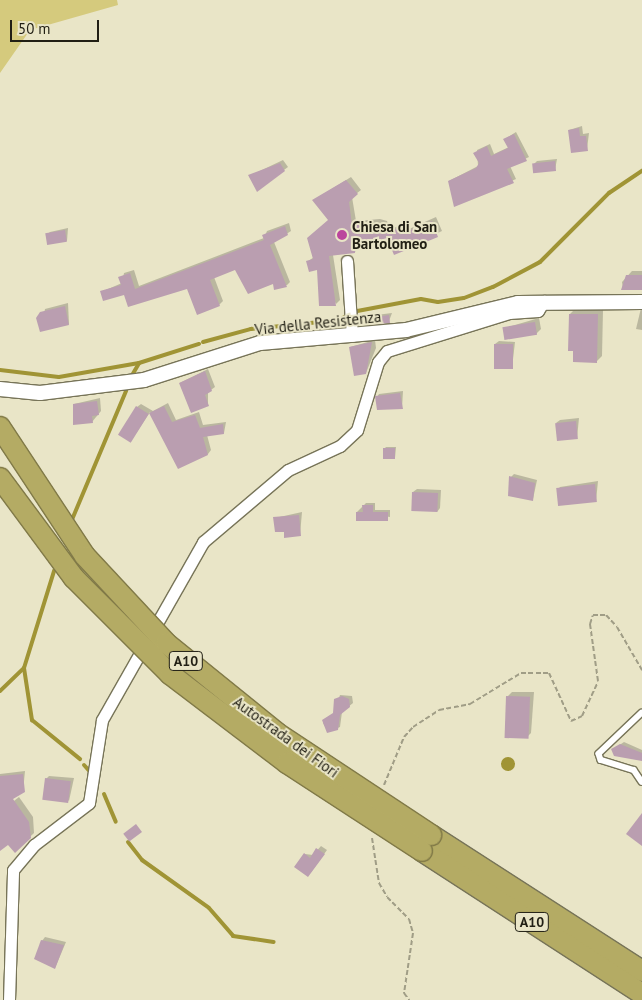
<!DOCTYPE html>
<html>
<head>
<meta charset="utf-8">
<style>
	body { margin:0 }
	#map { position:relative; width:642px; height:1000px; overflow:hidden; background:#e9e5c7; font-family:"PT Sans",sans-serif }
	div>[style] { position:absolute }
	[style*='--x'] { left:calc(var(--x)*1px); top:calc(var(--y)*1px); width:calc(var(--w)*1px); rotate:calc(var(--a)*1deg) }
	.green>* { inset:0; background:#d5ca7d }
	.water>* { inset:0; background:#a09435 }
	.round { border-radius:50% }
	.shadow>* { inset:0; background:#0003 }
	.stream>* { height:4px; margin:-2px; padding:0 2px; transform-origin:2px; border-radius:2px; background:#a09435 }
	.building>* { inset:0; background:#ba9eb0; transform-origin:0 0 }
	.path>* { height:2px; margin-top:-1px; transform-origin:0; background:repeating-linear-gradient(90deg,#a09d86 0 5px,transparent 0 7.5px) }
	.roads { filter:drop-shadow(1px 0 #777458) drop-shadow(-1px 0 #777458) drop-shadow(0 1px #777458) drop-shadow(0 -1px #777458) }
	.service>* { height:5.5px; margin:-2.75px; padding:0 2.75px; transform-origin:2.75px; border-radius:2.75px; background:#fff }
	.minor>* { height:11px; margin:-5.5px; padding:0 5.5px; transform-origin:5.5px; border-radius:5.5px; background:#fff }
	.tertiary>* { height:14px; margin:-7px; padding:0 7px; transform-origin:7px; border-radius:7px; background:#fff }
	.motorway>* { height:20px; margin:-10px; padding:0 10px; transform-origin:10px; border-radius:10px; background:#b4ab64 }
	.bridges { filter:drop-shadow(1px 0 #817a48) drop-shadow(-1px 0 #817a48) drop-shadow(0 1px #817a48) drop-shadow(0 -1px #817a48) }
	.motorway-bridge>* { height:20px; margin:-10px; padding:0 10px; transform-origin:10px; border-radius:10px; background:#b4ab64 }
	.dots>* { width:14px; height:14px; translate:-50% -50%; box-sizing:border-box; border:2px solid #e9e5c7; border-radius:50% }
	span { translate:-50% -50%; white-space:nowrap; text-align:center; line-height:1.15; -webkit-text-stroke:4px #e9e5c7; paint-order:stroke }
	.shield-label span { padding:1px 4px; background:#e9e5c7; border:1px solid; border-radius:4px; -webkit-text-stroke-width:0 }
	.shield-label { font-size:14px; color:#211f14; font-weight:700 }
	.poi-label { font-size:15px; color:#211f14; font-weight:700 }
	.left { translate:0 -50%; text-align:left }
	.street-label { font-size:15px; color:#211f14 }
	.scale { position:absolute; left:10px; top:20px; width:89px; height:22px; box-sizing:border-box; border:2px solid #211f14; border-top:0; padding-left:6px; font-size:15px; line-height:18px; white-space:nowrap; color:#211f14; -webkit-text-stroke:4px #e9e5c7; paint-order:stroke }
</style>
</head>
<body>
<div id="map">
	<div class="green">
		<div style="clip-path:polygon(0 0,117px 0,118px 5px,30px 30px,0 73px)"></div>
	</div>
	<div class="water">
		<div class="round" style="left:501px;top:757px;width:14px;height:14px"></div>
	</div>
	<div class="shadow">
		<div style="clip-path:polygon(582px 126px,583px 134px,589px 133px,587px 149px,569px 130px)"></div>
		<div style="clip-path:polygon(516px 132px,529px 157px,510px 166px,516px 179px,455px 206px,449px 181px,478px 166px,477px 150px,490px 144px,494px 154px,509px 147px,505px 139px)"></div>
		<div style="clip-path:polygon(557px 159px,555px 170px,534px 164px,537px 161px)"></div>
		<div style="clip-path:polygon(283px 160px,288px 167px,257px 190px,249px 176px)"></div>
		<div style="clip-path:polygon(351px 177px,361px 190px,352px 197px,356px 221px,380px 219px,387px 221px,390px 229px,408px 223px,400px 233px,436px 217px,442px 231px,395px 253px,387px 237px,359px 245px,355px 252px,333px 255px,340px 300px,336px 304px,318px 268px,307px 262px,314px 257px,330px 219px,314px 200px)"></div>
		<div style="clip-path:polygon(289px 223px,291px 231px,274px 242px,290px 282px,287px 285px,275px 288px,273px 282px,236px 269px,214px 277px,223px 301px,219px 305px,188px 288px,101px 292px,122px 283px,124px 273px,134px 270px,139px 286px,264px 238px,267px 231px)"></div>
		<div style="clip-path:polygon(68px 228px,67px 241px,47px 235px,50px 232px)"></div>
		<div style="clip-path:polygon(632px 271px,642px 271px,642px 290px,623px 289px,622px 282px)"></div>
		<div style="clip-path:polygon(68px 303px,69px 324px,41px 330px,45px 309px)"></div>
		<div style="clip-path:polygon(641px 308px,642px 308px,642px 330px,636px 329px)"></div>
		<div style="clip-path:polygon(575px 309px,603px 310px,602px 356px,597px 361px,574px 350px,570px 314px)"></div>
		<div style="clip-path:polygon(392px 313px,389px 321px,364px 319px,368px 316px)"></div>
		<div style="clip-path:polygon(539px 318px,541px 329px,536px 334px,505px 328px)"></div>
		<div style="clip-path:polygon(375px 340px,376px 348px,366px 373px,350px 347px)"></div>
		<div style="clip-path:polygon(499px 341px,515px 342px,512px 368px,495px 344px)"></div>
		<div style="clip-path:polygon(208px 369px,215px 387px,208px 392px,208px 405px,180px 383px)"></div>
		<div style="clip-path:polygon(403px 391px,402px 408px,377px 397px,379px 394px)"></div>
		<div style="clip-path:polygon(100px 398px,101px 411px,92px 422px,74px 404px)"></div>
		<div style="clip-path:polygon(168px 403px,176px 420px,199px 412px,203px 425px,226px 422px,224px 433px,207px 435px,211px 450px,208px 454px,179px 467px,150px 412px,131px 441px,137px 407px,141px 404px,153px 411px)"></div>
		<div style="clip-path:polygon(579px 418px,577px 438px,556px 423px,560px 420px)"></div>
		<div style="clip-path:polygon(396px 447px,395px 458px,385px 448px,386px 447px)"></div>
		<div style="clip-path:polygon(514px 474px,537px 480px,533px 499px,511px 477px)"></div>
		<div style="clip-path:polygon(598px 481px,596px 501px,557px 491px,560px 487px)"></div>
		<div style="clip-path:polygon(417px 489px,441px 490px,440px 508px,437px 512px,413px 492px)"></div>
		<div style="clip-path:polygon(366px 503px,375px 503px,375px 510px,390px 510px,390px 517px,357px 512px)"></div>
		<div style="clip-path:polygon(302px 512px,300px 535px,285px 530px,275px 518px)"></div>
		<div style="clip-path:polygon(512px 692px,534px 692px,531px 733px,526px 738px,507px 697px)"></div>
		<div style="clip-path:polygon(340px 695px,352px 696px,353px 703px,342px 712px,340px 727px,328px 732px,323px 723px,334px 713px)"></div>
		<div style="clip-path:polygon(624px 742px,642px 750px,642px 760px,612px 750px)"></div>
		<div style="clip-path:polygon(25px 771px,23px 791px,0 796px,0 774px)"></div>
		<div style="clip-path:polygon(49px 776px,74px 778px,69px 801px,46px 779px)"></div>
		<div style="clip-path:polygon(19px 797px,33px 817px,34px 833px,15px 851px,0 832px,0 812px)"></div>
		<div style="clip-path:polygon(321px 846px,327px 850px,311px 872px,305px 854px,313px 855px)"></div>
		<div style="clip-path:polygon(45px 937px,66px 942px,55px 968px,42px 941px)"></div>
	</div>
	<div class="stream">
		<div style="--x:203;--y:342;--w:50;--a:-15.2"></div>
		<div style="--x:251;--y:329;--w:89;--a:-5.8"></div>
		<div style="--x:340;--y:320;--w:14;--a:-34"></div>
		<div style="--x:352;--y:312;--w:70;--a:-10.7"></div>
		<div style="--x:421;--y:299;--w:17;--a:10"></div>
		<div style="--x:438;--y:302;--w:26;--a:-9"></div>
		<div style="--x:464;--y:298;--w:31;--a:-21"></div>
		<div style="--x:493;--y:287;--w:53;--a:-28"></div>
		<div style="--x:540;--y:262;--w:98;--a:-45"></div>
		<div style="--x:609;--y:193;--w:40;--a:-34"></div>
		<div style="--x:0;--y:370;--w:59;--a:6.8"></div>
		<div style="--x:59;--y:377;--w:81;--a:-9.9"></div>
		<div style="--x:139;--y:363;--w:63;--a:-17.6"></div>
		<div style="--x:131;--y:377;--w:16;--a:-60"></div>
		<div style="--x:71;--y:522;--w:142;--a:-67.2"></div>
		<div style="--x:24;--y:668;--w:53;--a:81.3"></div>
		<div style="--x:32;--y:720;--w:62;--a:39.1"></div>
		<div style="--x:0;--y:691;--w:33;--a:-44"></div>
		<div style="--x:24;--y:668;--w:102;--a:-72.8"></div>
		<div style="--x:84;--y:765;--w:12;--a:48"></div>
		<div style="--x:104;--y:794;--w:30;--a:67"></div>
		<div style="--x:128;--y:842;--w:23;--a:52"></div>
		<div style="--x:142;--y:860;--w:82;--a:35.6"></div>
		<div style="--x:209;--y:908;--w:37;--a:49"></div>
		<div style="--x:233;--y:936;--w:41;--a:8.3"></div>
	</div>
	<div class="building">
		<div style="clip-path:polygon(579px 128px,580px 136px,586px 136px,588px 151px,571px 153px,568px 130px)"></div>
		<div style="clip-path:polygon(514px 134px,527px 161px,507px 169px,514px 183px,454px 207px,448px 181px,476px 168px,479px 163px,473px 153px,487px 146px,491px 156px,508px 148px,503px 139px)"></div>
		<div style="left:555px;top:161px;width:10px;height:23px;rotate:84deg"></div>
		<div style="clip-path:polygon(280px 163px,285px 171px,257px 192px,248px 175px)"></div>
		<div style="clip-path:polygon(346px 180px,358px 194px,349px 202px,352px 225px,375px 223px,384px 225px,386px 232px,408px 225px,399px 235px,432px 221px,438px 237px,394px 255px,387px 238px,355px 247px,355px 253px,329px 256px,336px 306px,319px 306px,317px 270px,309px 272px,306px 261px,313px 259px,307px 238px,328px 220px,312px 200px)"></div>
		<div style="clip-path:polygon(285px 226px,288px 235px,270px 245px,287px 287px,274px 290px,273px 284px,248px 294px,235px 270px,210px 280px,220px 306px,197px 315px,187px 289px,128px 307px,124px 295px,103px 301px,100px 291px,121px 285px,118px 277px,130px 273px,135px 289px,264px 240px,262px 235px)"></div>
		<div style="left:65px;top:230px;width:12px;height:20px;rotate:81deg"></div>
		<div style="clip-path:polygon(626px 275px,642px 275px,642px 290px,621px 290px)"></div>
		<div style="clip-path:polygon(65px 306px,69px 325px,40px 332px,36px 318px,40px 312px)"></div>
		<div style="clip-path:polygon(569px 314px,598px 314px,597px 363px,573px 362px,573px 351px,568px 351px)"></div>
		<div style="clip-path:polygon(389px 315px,390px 323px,364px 325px,363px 319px)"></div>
		<div style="left:535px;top:322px;width:13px;height:33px;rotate:81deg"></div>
		<div style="clip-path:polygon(372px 342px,366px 374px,354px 376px,349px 347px)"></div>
		<div style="left:494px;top:344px;width:19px;height:25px"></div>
		<div style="clip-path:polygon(205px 371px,212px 391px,205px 395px,209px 406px,191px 413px,179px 383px)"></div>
		<div style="clip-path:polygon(400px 393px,403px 409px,377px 410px,375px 396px)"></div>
		<div style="clip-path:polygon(97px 401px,99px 415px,92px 416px,93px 423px,73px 425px,73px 404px)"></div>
		<div style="left:136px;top:406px;width:15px;height:34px;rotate:32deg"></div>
		<div style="clip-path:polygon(164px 406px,172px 422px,195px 415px,200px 428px,223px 424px,224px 434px,203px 437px,208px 455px,178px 469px,149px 413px)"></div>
		<div style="left:576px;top:421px;width:18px;height:21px;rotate:84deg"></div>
		<div style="left:383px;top:448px;width:12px;height:11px"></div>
		<div style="clip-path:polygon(509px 476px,535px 483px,533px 501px,508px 496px)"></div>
		<div style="left:595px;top:484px;width:18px;height:39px;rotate:84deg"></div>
		<div style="left:412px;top:492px;width:26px;height:19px;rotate:2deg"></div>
		<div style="clip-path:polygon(362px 505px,373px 505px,373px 512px,388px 512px,388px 521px,356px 521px,356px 512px,363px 512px)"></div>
		<div style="clip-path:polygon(299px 515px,301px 536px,284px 538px,284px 532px,275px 532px,273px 517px)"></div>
		<div style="clip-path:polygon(342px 696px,349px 699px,350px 707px,340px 715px,338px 730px,327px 733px,322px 720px,333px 713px,334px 699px)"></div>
		<div style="left:506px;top:696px;width:24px;height:42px;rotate:2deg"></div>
		<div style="clip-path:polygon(620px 744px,642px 753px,642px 761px,614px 756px,611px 749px)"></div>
		<div style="clip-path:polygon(23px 774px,25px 792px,13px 799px,29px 822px,31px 838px,15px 853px,8px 845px,0 851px,0 776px)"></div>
		<div style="left:45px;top:778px;width:26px;height:22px;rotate:7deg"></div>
		<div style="clip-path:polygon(642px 813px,642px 846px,626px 834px)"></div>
		<div style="left:136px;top:824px;width:10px;height:16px;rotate:53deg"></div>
		<div style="clip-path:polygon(316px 848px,325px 854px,308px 877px,294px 867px,304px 853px,310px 858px)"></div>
		<div style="clip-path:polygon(41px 940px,64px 945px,55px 969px,34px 959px)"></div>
	</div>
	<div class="path">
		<div style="--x:384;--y:785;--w:52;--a:-67.4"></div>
		<div style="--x:404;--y:737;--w:13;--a:-48"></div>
		<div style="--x:413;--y:727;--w:31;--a:-33"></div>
		<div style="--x:439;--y:710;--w:32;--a:-11"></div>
		<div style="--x:470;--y:704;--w:60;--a:-31.3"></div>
		<div style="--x:521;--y:673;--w:28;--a:0"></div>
		<div style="--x:549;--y:673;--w:53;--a:65.4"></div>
		<div style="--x:571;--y:721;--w:12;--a:-24"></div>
		<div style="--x:582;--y:716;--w:38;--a:-65"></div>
		<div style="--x:598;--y:681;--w:58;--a:-98"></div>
		<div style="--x:590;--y:624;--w:9;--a:-72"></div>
		<div style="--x:593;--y:615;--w:13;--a:0"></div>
		<div style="--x:606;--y:615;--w:16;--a:47"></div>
		<div style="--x:617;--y:627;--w:50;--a:59.8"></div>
		<div style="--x:372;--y:838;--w:46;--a:81.2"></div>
		<div style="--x:379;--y:883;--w:16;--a:60"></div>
		<div style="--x:387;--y:897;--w:31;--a:45"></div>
		<div style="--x:409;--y:919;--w:15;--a:74"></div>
		<div style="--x:413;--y:933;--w:61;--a:98.5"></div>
		<div style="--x:404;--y:993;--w:9;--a:54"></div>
	</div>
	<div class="roads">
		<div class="service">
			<div style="--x:642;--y:713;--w:59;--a:136.4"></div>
			<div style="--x:599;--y:754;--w:6;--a:72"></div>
			<div style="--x:601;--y:760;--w:34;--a:17"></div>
			<div style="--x:634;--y:770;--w:14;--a:56"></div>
		</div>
		<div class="minor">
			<div style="--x:347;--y:261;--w:75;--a:86.2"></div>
			<div style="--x:9;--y:1000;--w:130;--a:-88.2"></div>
			<div style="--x:13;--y:870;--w:33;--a:-50"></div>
			<div style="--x:34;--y:845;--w:69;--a:-37.4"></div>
			<div style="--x:89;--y:803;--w:84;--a:-81.1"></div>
			<div style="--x:102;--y:720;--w:205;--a:-60.4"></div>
			<div style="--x:203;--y:542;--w:111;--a:-40.3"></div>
			<div style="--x:288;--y:470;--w:57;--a:-24.8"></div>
			<div style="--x:340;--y:446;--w:23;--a:-43"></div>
			<div style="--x:357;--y:430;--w:71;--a:-72.8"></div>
			<div style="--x:378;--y:362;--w:14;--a:-51"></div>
			<div style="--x:387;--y:351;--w:128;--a:-17.3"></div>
			<div style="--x:509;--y:313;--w:29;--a:-4"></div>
			<div style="--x:538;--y:311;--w:12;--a:-59"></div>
		</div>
		<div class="tertiary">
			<div style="--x:0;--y:389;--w:40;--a:5.7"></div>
			<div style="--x:40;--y:393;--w:105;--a:-7.1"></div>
			<div style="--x:144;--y:380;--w:122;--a:-17.7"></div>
			<div style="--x:260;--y:343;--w:147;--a:-5.1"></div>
			<div style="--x:406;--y:330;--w:115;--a:-13.6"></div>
			<div style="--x:518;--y:303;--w:124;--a:-0.5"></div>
		</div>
		<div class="motorway">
			<div style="--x:431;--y:835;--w:251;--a:32.8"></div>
			<div style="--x:422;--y:851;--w:262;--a:33"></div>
		</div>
	</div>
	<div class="bridges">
		<div class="motorway-bridge">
			<div style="--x:0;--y:427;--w:154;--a:56.6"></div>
			<div style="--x:85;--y:556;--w:119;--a:47"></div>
			<div style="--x:166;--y:643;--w:143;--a:39"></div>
			<div style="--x:277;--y:733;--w:185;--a:33.5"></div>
			<div style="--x:0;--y:478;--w:124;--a:53.5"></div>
			<div style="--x:74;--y:578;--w:136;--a:45"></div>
			<div style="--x:170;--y:674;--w:147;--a:37.3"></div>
			<div style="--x:287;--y:763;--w:161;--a:33.1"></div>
		</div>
	</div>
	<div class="dots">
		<div style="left:342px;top:235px;background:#bb469d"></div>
	</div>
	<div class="shield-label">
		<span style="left:186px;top:661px">A10</span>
		<span style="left:532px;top:922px">A10</span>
	</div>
	<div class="poi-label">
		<span class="left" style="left:352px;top:235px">Chiesa di San<br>Bartolomeo</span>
	</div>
	<div class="street-label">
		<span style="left:318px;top:323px;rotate:-6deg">Via della Resistenza</span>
		<span style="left:286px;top:737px;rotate:36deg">Autostrada dei Fiori</span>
	</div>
	<div class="scale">50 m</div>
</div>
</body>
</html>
